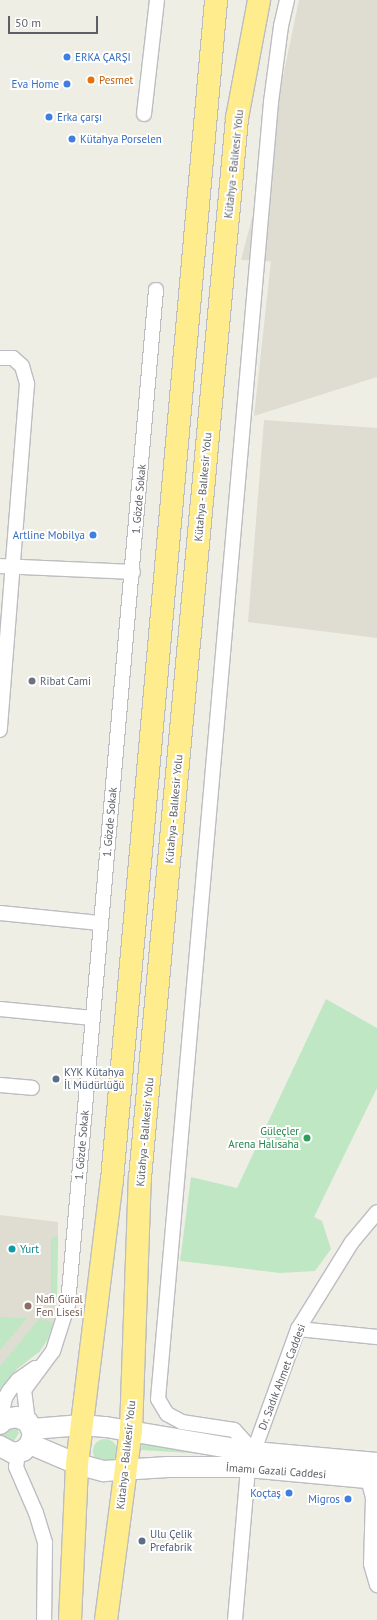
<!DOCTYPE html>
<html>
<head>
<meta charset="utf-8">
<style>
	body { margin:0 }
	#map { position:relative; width:377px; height:1620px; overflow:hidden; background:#efeee4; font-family:"PT Sans",sans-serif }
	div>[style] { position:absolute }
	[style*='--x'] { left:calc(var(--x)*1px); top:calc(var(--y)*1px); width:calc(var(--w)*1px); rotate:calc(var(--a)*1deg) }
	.education>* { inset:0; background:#dfddd2 }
	.green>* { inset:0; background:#c0e7c4 }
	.round { border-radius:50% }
	.roads { filter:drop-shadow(1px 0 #bcbdc3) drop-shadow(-1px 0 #bcbdc3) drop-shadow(0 1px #bcbdc3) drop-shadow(0 -1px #bcbdc3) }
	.street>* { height:14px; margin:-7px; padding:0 7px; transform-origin:7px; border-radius:7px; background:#fff }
	.secondary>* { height:20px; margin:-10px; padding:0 10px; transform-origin:10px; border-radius:10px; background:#fff }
	.highway>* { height:22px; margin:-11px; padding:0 11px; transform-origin:11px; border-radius:11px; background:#ffec8c }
	.dots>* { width:11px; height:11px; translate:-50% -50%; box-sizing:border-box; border:2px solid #fff; border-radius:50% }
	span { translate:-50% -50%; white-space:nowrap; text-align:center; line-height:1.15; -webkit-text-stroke:4px #fff; paint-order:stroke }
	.shop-label { font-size:11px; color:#366cbe }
	.left { translate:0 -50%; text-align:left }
	.right { translate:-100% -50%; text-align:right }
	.food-label { font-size:11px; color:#c56008 }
	.street-label { font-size:11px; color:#5c5f65 }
	.worship-label { font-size:11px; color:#5b616d }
	.service-label { font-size:11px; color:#4e5e75 }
	.leisure-label { font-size:11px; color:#27864d }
	.culture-label { font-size:11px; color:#0d838f }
	.education-label { font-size:11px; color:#785e54 }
	.scale { position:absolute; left:8px; top:16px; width:90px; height:18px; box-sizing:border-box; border:2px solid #5c5f65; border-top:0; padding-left:5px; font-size:12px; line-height:14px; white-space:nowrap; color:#5c5f65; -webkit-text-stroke:3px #fff; paint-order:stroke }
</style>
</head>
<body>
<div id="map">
	<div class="education">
		<div style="clip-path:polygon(299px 0,377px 0,377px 377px,254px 416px,271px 261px,241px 260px,258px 195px)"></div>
		<div style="clip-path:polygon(264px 420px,377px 428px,377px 638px,248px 622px)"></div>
		<div style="clip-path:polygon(0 1215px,58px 1222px,57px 1299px,53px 1326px,40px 1351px,17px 1369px,0 1389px)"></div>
	</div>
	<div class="green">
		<div style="clip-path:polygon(326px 999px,377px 1028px,377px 1088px,314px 1217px,322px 1221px,331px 1249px,315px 1271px,280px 1273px,180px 1261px,191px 1177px,237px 1188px)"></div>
		<div style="clip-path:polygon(58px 1236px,57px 1299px,45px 1300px,51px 1294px,51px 1241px,53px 1237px)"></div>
		<div style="clip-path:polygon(0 1317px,27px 1318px,1px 1349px,0 1349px)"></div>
		<div style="clip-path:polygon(39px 1319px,53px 1322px,48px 1339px,40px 1351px,17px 1369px,0 1389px,0 1366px)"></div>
		<div style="clip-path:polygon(16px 1426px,19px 1433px,14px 1441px,11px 1443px,0 1437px,0 1430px)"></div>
		<div style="clip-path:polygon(143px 1439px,236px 1456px,141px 1450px)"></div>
		<div class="round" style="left:93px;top:1439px;width:24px;height:24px"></div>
	</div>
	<div class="roads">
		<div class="street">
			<div style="--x:144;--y:114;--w:115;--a:-83.5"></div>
			<div style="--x:0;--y:358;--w:13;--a:0"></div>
			<div style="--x:13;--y:358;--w:12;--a:42"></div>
			<div style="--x:22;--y:366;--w:19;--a:74"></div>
			<div style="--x:27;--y:384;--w:347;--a:94.5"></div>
			<div style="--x:0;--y:566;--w:133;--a:2.6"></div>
			<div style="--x:0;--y:913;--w:100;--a:5.7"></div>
			<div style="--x:0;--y:1009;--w:93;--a:5.5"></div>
			<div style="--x:0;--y:1085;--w:32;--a:5"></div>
			<div style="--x:298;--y:1329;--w:79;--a:5.8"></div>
			<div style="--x:28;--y:1422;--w:32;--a:-97"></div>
			<div style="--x:24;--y:1390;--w:49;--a:-53.4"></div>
			<div style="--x:53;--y:1351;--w:49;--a:-72.3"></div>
			<div style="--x:68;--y:1304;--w:1018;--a:-85.04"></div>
			<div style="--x:0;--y:1423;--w:25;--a:-79"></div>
			<div style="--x:5;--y:1398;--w:8;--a:-60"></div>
			<div style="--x:9;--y:1391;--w:14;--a:-51"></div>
			<div style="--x:18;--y:1380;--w:21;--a:-35"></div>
			<div style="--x:254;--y:1452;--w:30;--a:-132"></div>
			<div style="--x:234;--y:1430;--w:53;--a:-171.3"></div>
			<div style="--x:182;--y:1422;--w:17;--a:-152"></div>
			<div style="--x:167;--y:1414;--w:17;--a:-121"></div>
			<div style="--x:158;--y:1399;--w:1302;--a:-85.02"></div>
			<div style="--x:271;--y:102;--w:77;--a:-82.5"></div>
			<div style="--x:281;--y:26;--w:27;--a:-77"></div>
			<div style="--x:18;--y:1453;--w:14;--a:98"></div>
			<div style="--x:16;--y:1467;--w:50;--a:66.5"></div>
			<div style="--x:36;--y:1513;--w:31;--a:73"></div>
			<div style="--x:45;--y:1543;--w:77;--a:90.7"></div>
			<div style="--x:368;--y:1479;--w:20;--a:75"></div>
			<div style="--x:373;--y:1498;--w:66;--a:91.7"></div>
			<div style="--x:371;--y:1564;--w:22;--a:74"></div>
			<div style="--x:235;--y:1620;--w:154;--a:-85.1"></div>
			<div style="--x:248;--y:1467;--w:147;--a:-70.1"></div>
			<div style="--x:298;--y:1329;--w:102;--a:-58.2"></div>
			<div style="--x:352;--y:1242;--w:39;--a:-50"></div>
		</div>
		<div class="secondary">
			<div style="--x:0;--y:1424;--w:7;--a:-45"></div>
			<div style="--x:5;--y:1419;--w:12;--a:-9"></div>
			<div style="--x:17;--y:1417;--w:12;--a:24"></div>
			<div style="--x:28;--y:1422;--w:13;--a:67"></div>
			<div style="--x:33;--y:1434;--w:10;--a:107"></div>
			<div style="--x:30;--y:1444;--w:10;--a:135"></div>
			<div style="--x:23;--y:1451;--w:10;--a:169"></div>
			<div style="--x:13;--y:1453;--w:15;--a:-152"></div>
			<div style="--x:32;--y:1429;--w:50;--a:-4.6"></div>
			<div style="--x:82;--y:1425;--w:24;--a:5"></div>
			<div style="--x:106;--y:1427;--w:150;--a:9.6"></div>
			<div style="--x:254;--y:1452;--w:123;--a:5.1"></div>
			<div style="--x:30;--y:1444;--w:51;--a:23.1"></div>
			<div style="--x:77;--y:1464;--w:28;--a:15"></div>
			<div style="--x:104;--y:1471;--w:64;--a:-3.6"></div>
			<div style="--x:168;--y:1467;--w:80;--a:0"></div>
			<div style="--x:248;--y:1467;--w:130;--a:5.3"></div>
		</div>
		<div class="highway">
			<div style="--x:70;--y:1620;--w:156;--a:-87.4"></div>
			<div style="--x:77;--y:1464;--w:286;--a:-83"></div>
			<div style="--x:112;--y:1180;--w:1185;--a:-84.96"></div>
			<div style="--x:106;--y:1620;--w:191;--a:-82.5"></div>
			<div style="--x:131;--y:1431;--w:253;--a:-88"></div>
			<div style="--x:140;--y:1178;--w:1064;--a:-84.77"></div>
			<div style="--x:237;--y:118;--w:120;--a:-79.4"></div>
		</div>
	</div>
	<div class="dots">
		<div style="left:67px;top:57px;background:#3f7fe0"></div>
		<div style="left:91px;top:80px;background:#e8710a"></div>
		<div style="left:67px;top:84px;background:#3f7fe0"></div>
		<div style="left:49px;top:117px;background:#3f7fe0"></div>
		<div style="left:72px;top:139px;background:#3f7fe0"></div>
		<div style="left:93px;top:535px;background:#3f7fe0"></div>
		<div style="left:32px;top:681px;background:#6b7280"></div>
		<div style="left:56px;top:1079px;background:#5c6f8a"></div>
		<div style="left:307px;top:1138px;background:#2e9e5b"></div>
		<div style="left:12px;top:1249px;background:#0f9aa8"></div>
		<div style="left:28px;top:1306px;background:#8d6e63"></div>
		<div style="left:289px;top:1493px;background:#3f7fe0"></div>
		<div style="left:348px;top:1499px;background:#3f7fe0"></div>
		<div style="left:142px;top:1541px;background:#5c6f8a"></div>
	</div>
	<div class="shop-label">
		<span class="left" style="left:75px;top:57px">ERKA ÇARŞI</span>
		<span class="right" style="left:59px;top:84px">Eva Home</span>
		<span class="left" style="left:57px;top:117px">Erka çarşı</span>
		<span class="left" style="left:80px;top:139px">Kütahya Porselen</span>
		<span class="right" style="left:85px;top:535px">Artline Mobilya</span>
		<span class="right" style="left:281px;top:1493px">Koçtaş</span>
		<span class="right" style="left:340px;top:1499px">Migros</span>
	</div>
	<div class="food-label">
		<span class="left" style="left:99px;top:80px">Pesmet</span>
	</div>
	<div class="street-label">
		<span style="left:234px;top:164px;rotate:-84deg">Kütahya - Balıkesir Yolu</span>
		<span style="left:203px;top:487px;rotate:-85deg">Kütahya - Balıkesir Yolu</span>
		<span style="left:139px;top:499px;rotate:-85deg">1. Gözde Sokak</span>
		<span style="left:174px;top:809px;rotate:-85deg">Kütahya - Balıkesir Yolu</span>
		<span style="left:110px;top:822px;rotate:-85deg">1. Gözde Sokak</span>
		<span style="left:145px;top:1132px;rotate:-85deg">Kütahya - Balıkesir Yolu</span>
		<span style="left:82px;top:1145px;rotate:-85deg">1. Gözde Sokak</span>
		<span style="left:282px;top:1377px;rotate:-69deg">Dr. Sadık Ahmet Caddesi</span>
		<span style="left:126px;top:1455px;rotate:-84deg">Kütahya - Balıkesir Yolu</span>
		<span style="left:276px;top:1471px;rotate:4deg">İmamı Gazali Caddesi</span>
	</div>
	<div class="worship-label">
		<span class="left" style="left:40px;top:681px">Ribat Cami</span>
	</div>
	<div class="service-label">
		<span class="left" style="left:64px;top:1079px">KYK Kütahya<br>İl Müdürlüğü</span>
		<span class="left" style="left:150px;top:1541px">Ulu Çelik<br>Prefabrik</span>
	</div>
	<div class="leisure-label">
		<span class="right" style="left:299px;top:1138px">Güleçler<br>Arena Halısaha</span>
	</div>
	<div class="culture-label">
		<span class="left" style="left:20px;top:1249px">Yurt</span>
	</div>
	<div class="education-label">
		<span class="left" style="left:36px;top:1306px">Nafi Güral<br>Fen Lisesi</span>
	</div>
	<div class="scale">50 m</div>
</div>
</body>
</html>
